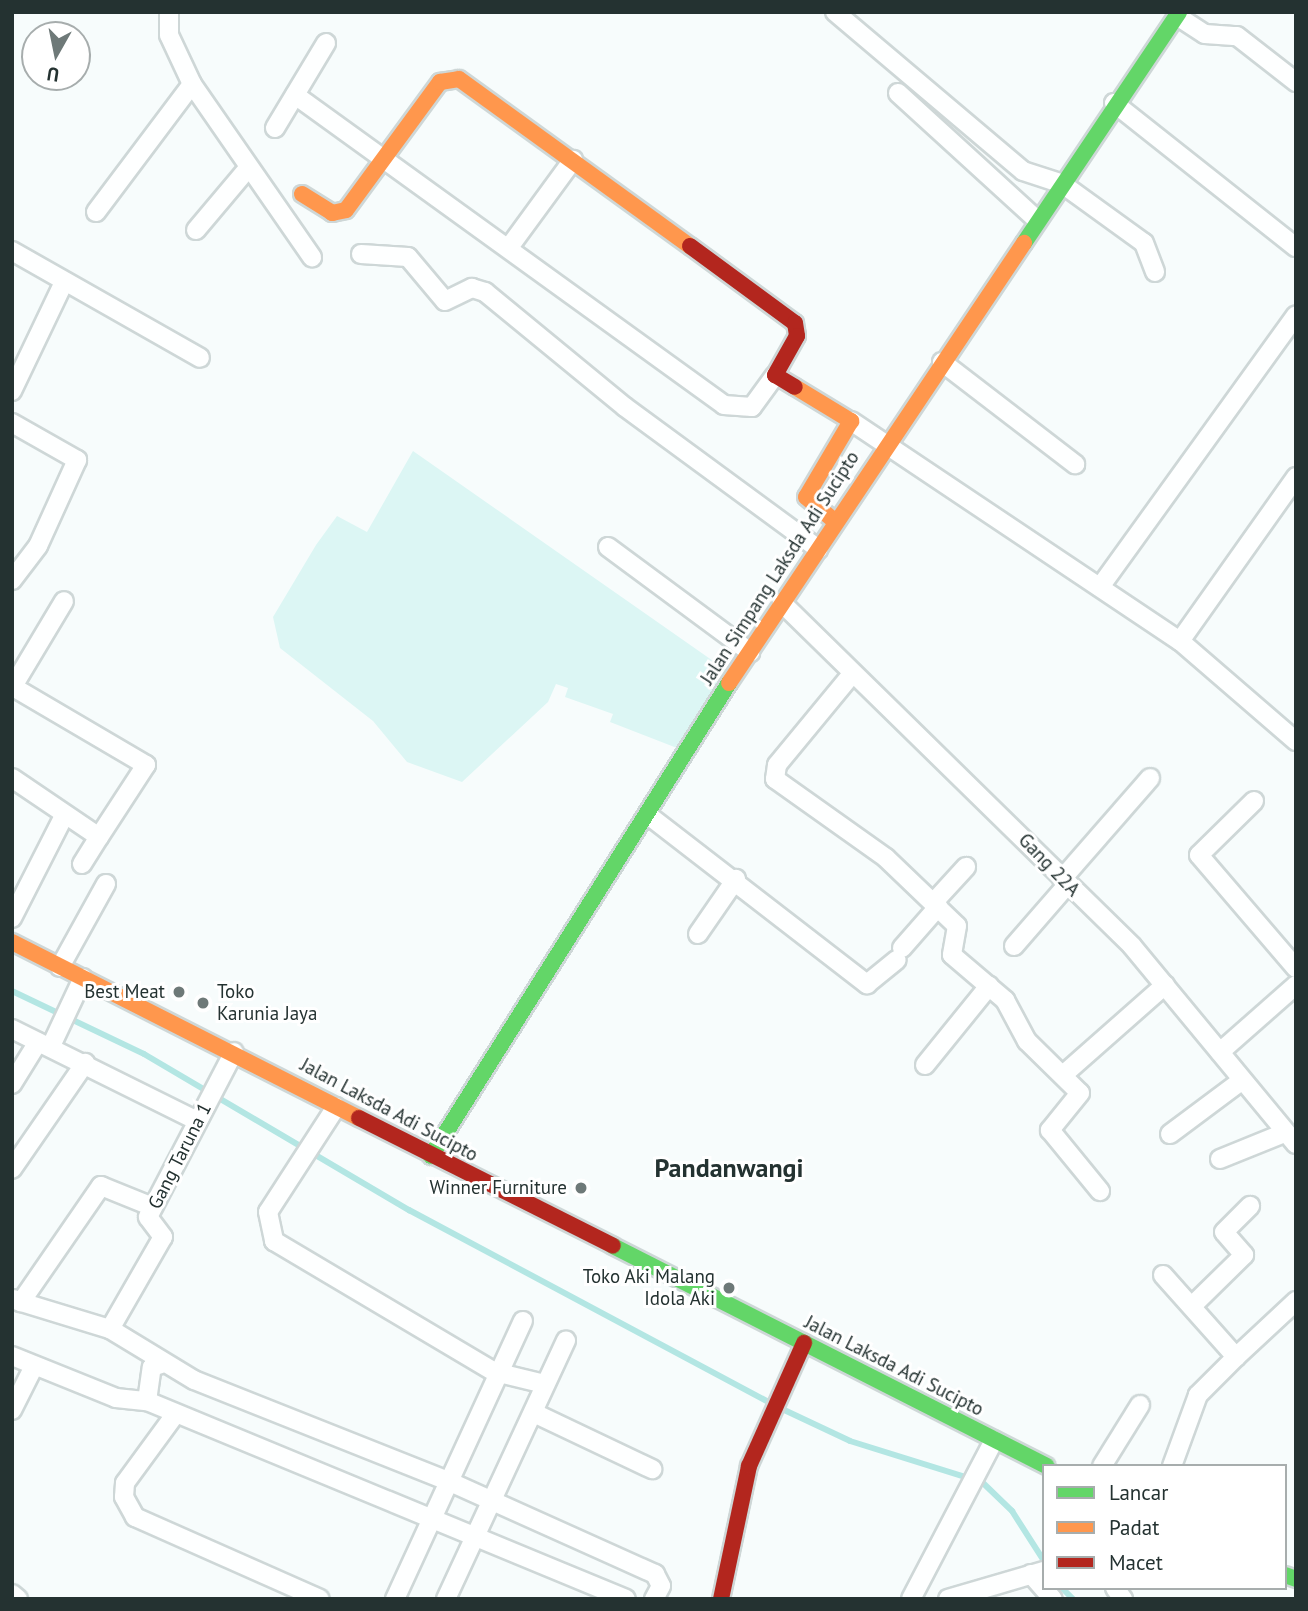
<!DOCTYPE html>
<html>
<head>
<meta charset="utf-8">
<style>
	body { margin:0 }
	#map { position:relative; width:1308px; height:1611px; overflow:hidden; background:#f7fcfc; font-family:"PT Sans",sans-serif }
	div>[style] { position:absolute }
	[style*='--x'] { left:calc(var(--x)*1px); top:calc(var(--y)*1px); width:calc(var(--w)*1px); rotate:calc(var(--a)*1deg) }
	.green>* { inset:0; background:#dcf6f4 }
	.stream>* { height:6px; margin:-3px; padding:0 3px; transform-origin:3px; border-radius:3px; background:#b3e6e3 }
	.roads { filter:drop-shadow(2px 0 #ced7d7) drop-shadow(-2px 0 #ced7d7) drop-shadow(0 2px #ced7d7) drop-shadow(0 -2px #ced7d7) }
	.street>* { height:18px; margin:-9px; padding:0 9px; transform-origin:9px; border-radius:9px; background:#feffff }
	.fast>* { height:16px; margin:-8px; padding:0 8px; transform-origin:8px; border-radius:8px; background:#63d668 }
	.slow>* { height:16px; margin:-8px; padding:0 8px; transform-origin:8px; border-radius:8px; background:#ff974d }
	.jam>* { height:16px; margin:-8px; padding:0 8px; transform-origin:8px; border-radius:8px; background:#b3261e }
	.dots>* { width:19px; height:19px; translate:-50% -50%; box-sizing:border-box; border:4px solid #fff; border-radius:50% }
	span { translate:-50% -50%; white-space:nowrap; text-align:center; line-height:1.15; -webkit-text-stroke:6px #fff; paint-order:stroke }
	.street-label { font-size:19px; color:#243231 }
	.poi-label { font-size:19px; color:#243231 }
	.right { translate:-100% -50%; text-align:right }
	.left { translate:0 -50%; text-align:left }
	.district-label { font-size:26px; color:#243231; font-weight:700 }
	.frame { position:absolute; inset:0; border:14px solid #243231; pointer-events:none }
	.legend { position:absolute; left:1042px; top:1464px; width:245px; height:126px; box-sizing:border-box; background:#fff; border:2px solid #a7adad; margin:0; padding:9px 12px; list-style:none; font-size:21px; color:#243231 }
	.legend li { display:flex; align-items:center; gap:14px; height:35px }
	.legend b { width:35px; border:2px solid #a7adad }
	.north { position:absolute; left:21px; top:21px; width:70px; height:70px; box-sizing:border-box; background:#fff; border:2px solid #a7adad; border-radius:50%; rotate:189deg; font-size:19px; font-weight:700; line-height:28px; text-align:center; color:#243231 }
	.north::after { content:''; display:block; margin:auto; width:24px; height:32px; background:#6e7978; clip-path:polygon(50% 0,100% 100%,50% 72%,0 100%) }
</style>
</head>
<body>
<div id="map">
	<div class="green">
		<div style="clip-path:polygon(413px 451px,726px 670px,677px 748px,610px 722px,613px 714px,565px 697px,568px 688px,556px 684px,548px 702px,462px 782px,407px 762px,373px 721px,280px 648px,273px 617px,316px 545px,337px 516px,367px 532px)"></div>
	</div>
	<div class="stream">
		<div style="--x:12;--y:991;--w:146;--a:25.5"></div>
		<div style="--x:144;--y:1054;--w:308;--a:30.5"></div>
		<div style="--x:409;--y:1210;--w:410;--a:28.1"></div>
		<div style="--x:780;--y:1408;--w:77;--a:25.2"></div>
		<div style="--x:850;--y:1441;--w:138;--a:17.3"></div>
		<div style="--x:982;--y:1482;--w:42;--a:44"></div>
		<div style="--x:1012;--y:1511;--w:59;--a:57.4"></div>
		<div style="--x:1062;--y:1588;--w:16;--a:45"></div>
	</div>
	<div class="roads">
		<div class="street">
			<div style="--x:169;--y:12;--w:23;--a:90"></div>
			<div style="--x:169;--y:35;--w:54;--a:64.9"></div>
			<div style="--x:192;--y:84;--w:211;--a:55.3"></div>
			<div style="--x:835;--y:12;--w:246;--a:40.2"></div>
			<div style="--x:1023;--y:171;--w:40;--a:18"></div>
			<div style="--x:1061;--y:183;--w:102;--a:35.9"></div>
			<div style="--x:1144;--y:243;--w:31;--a:69"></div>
			<div style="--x:1177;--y:16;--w:33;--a:33"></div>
			<div style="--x:1205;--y:34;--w:32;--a:4"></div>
			<div style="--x:1237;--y:36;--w:75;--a:37.9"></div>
			<div style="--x:898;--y:93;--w:187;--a:42.4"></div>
			<div style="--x:295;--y:95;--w:529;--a:35.85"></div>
			<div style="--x:724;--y:405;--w:28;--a:4"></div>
			<div style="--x:752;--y:407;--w:39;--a:-54"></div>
			<div style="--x:1114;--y:103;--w:232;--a:38.4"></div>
			<div style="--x:275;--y:128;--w:99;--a:-59"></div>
			<div style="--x:96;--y:212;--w:160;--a:-53.1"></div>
			<div style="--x:196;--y:230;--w:82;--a:-49.9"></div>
			<div style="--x:510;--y:246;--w:107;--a:-53.8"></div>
			<div style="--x:12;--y:251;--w:216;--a:29.6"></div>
			<div style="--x:361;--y:254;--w:47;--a:3.7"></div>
			<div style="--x:408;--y:257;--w:57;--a:49.9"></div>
			<div style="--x:445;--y:301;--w:30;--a:-26"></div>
			<div style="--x:472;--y:288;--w:14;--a:17"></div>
			<div style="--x:485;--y:292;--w:181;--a:39.4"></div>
			<div style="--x:625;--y:407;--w:240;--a:36.3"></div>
			<div style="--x:942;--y:362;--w:168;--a:37.5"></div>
			<div style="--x:12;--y:391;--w:121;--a:-64.5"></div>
			<div style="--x:851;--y:421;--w:396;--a:33.8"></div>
			<div style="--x:1180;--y:641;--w:153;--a:40.8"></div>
			<div style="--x:12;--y:423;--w:75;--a:29.6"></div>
			<div style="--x:77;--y:460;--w:94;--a:114.4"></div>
			<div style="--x:38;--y:546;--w:43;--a:127.4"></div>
			<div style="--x:608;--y:547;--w:177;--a:36.5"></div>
			<div style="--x:1100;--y:587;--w:335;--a:-54.2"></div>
			<div style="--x:782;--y:603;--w:490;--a:44.4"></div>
			<div style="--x:1132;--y:946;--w:257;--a:50.4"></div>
			<div style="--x:1180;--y:641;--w:201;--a:-54.7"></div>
			<div style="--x:852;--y:674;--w:118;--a:129.5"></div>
			<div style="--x:777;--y:765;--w:14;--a:98"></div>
			<div style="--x:775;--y:779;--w:136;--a:35.4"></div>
			<div style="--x:886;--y:858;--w:98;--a:43.8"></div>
			<div style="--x:957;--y:926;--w:29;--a:100"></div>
			<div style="--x:952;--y:955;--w:70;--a:40.3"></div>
			<div style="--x:1005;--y:1000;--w:47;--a:61.8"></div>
			<div style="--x:1027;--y:1041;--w:74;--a:44.5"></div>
			<div style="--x:1080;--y:1093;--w:48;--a:129"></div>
			<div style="--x:1050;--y:1130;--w:79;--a:50.7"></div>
			<div style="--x:12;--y:688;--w:101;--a:-59.1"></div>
			<div style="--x:12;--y:778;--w:105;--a:34.1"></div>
			<div style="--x:99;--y:837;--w:86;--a:-56.9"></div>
			<div style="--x:146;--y:765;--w:154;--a:-149.6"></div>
			<div style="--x:1254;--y:801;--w:77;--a:135.5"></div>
			<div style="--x:1199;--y:855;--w:149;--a:49.4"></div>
			<div style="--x:648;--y:815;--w:277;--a:37.7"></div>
			<div style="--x:867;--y:984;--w:38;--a:-39"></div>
			<div style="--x:82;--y:864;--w:32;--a:-58"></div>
			<div style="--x:1062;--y:879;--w:134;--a:-48.9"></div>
			<div style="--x:933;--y:903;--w:49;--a:-47.5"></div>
			<div style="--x:12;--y:918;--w:114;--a:-63"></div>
			<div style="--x:698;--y:934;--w:67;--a:-55.4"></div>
			<div style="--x:1014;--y:946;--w:81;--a:-49"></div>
			<div style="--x:902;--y:948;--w:55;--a:-48.7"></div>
			<div style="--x:60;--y:967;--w:95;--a:-61"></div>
			<div style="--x:12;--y:1029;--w:207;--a:26.4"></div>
			<div style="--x:51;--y:1046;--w:75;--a:-64.8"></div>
			<div style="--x:1220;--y:1052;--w:101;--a:-41.4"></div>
			<div style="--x:925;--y:1065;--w:102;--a:-51"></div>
			<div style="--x:1063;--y:1075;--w:136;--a:-41.4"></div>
			<div style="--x:12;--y:1084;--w:49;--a:-58.2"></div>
			<div style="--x:336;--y:1107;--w:125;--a:122.9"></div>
			<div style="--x:268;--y:1212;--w:30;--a:78"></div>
			<div style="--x:274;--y:1241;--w:257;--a:30.7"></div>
			<div style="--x:495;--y:1372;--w:51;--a:13.5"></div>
			<div style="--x:1170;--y:1134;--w:89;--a:-36.7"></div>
			<div style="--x:1220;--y:1159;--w:69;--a:-22.1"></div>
			<div style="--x:12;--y:1169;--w:129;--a:-55.4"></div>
			<div style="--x:1163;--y:1275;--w:110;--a:48.3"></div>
			<div style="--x:1236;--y:1357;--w:54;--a:135"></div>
			<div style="--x:1198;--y:1395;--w:76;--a:110.1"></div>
			<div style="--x:13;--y:1299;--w:9;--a:21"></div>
			<div style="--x:21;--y:1302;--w:141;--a:-55.4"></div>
			<div style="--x:101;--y:1186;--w:56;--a:22"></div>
			<div style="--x:21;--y:1302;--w:93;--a:16.9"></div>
			<div style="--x:110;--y:1329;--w:98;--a:31.3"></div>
			<div style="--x:194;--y:1380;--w:273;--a:21.7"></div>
			<div style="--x:448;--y:1481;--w:227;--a:24.2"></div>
			<div style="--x:655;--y:1574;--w:13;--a:63"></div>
			<div style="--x:661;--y:1586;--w:15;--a:118"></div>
			<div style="--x:1192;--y:1306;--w:73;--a:-44.4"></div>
			<div style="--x:1244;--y:1255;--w:30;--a:-131"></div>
			<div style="--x:1224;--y:1232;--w:37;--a:-45"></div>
			<div style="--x:110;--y:1329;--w:106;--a:-60.1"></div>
			<div style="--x:163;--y:1237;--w:25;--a:-127"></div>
			<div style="--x:148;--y:1217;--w:186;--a:-62.5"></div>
			<div style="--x:12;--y:1356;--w:112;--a:22"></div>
			<div style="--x:116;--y:1398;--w:31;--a:6"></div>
			<div style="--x:147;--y:1401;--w:518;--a:22.46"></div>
			<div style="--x:1236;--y:1357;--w:82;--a:-43"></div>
			<div style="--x:147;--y:1401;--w:34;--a:-82"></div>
			<div style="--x:152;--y:1367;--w:9;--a:-18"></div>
			<div style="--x:12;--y:1410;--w:49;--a:-63.4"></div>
			<div style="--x:534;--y:1413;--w:131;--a:25.4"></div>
			<div style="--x:174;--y:1416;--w:83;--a:126.2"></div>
			<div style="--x:125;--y:1483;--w:14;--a:94"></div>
			<div style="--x:124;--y:1497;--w:23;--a:61"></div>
			<div style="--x:135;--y:1517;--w:202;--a:23.9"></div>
			<div style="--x:1102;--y:1466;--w:72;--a:-58.1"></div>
			<div style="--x:1031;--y:1574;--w:33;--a:49"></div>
			<div style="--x:1115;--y:1588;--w:14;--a:54"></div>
			<div style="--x:12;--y:1594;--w:8;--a:40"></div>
			<div style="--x:395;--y:1599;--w:306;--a:-65.3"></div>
			<div style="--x:446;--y:1599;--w:285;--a:-65.1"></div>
			<div style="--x:911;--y:1599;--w:179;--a:-62.4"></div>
			<div style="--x:948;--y:1599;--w:100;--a:-16.3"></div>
		</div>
		<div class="fast">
			<div style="--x:1024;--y:243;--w:278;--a:-56.1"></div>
			<div style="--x:431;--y:1156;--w:559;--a:-57.79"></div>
			<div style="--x:613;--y:1246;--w:486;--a:26.9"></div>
			<div style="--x:1285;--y:1575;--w:12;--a:20"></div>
		</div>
		<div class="slow">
			<div style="--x:302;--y:194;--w:36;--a:32"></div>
			<div style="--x:332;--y:213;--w:14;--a:-12"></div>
			<div style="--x:346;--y:210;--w:159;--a:-53.7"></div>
			<div style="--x:440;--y:82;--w:19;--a:-9"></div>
			<div style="--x:459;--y:79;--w:285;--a:35.9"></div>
			<div style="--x:795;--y:387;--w:66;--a:31.3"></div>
			<div style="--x:851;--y:421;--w:88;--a:120.6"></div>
			<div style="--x:806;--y:497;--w:39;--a:40"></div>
			<div style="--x:729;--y:683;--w:530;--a:-56.16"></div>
			<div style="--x:12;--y:942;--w:389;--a:26.9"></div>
		</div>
		<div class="jam">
			<div style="--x:690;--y:246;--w:130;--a:36.3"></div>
			<div style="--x:795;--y:323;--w:13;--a:81"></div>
			<div style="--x:797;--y:336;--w:45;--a:119.4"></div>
			<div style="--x:775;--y:375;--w:23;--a:31"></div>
			<div style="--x:359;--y:1118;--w:284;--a:26.7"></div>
			<div style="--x:721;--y:1599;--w:136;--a:-78.1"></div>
			<div style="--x:749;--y:1466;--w:135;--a:-65.9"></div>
		</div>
	</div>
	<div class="dots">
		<div style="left:179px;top:992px;background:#6e7978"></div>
		<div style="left:203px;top:1003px;background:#6e7978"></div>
		<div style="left:581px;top:1188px;background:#6e7978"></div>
		<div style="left:729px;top:1288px;background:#6e7978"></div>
	</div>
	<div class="street-label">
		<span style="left:780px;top:568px;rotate:-57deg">Jalan Simpang Laksda Adi Sucipto</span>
		<span style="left:1049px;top:865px;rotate:46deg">Gang 22A</span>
		<span style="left:389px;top:1110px;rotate:28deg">Jalan Laksda Adi Sucipto</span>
		<span style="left:180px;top:1156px;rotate:-63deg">Gang Taruna 1</span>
		<span style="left:894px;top:1366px;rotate:27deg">Jalan Laksda Adi Sucipto</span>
	</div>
	<div class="poi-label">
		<span class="right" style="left:165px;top:992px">Best Meat</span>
		<span class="left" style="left:217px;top:1003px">Toko<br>Karunia Jaya</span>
		<span class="right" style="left:567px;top:1188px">Winner Furniture</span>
		<span class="right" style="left:715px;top:1288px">Toko Aki Malang<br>Idola Aki</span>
	</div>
	<div class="district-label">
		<span style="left:729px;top:1168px">Pandanwangi</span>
	</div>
	<div class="frame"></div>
	<ul class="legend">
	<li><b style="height:9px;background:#63d668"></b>Lancar</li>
	<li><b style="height:9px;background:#ff974d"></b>Padat</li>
	<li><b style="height:9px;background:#b3261e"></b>Macet</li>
	</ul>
	<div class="north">U</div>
</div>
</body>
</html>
